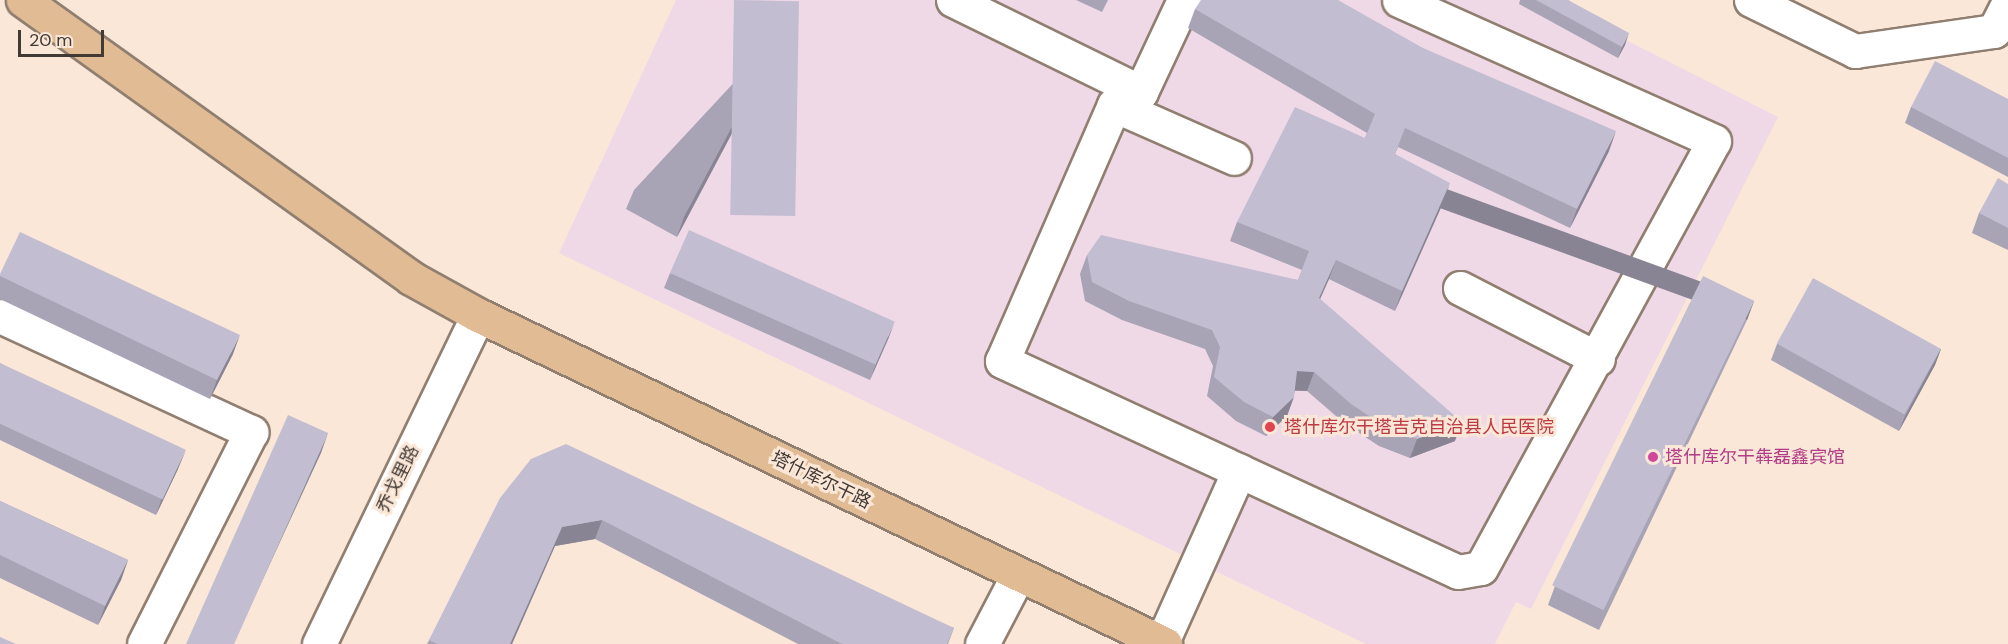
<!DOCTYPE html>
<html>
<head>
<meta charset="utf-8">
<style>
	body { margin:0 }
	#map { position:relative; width:2008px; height:644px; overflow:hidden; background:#fae7d8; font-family:"DM Sans","Noto Sans SC",sans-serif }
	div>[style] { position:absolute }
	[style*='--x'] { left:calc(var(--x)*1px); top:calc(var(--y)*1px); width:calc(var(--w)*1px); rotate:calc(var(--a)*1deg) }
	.medical>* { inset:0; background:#f0d9e7 }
	.roads { filter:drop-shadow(2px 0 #907f71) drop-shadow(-2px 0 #907f71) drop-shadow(0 2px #907f71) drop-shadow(0 -2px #907f71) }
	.minor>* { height:33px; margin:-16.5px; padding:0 16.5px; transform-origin:16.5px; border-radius:16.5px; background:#fff }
	.major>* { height:33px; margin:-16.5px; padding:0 16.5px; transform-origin:16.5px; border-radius:16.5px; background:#e0bb94 }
	.wall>* { inset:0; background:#a8a3b5 }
	.shaded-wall>* { inset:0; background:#888493; transform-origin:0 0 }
	.building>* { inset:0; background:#c3bdd2; transform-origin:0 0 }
	.dots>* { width:16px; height:16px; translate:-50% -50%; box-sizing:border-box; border:3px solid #fae7d8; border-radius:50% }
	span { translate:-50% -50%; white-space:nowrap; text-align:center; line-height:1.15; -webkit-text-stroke:6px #fae7d8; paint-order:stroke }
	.health-label { font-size:18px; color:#be3a42 }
	.left { translate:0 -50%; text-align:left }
	.hotel-label { font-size:18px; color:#b23c85 }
	.street-label { font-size:18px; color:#423a35 }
	.scale { position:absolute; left:18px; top:30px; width:86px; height:27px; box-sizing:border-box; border:3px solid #423a35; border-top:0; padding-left:8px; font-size:18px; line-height:21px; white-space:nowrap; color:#423a35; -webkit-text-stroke:4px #fae7d8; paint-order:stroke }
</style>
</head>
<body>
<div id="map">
	<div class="medical">
		<div style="clip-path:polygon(676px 0,1547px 0,1778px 117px,1531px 609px,1516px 602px,1495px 644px,1366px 644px,559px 253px)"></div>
	</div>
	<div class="roads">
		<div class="minor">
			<div style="--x:953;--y:0;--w:209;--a:26.1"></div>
			<div style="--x:1184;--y:0;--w:102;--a:115.1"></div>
			<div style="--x:1141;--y:92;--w:30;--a:154"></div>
			<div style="--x:1114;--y:105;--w:279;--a:113.6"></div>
			<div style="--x:1002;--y:361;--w:502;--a:24.83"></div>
			<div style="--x:1458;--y:572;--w:23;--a:-10"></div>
			<div style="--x:1481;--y:568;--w:486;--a:-61.4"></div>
			<div style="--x:1714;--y:141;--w:345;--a:-155.9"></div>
			<div style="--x:1751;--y:0;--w:116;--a:26.1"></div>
			<div style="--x:1855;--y:51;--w:140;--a:-8.2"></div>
			<div style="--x:1994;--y:31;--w:30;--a:-63"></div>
			<div style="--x:1114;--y:105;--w:131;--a:23.8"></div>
			<div style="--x:1460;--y:288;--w:155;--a:27.2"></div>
			<div style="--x:0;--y:316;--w:277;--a:24.8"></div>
			<div style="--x:251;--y:432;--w:237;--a:116.8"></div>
			<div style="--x:1162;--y:642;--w:188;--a:-65.8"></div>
			<div style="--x:319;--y:644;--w:365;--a:-64.2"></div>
			<div style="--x:982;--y:644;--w:78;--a:-62.4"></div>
		</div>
		<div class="major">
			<div style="--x:23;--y:0;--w:477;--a:35.6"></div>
			<div style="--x:411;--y:278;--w:77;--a:28.9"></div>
			<div style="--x:478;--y:315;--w:762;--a:25.59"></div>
		</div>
	</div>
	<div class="wall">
		<div style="clip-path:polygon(1076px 0,1108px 0,1102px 12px)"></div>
		<div style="clip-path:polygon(1520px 0,1568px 0,1625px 45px,1618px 58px,1519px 4px)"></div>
		<div style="clip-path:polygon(1195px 9px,1423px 48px,1609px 151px,1570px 228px,1398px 147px,1395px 154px,1443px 203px,1395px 311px,1329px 279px,1320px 299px,1455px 441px,1410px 458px,1379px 446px,1344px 423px,1307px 391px,1295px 391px,1287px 416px,1266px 436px,1236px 421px,1207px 396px,1213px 366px,1205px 349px,1122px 320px,1085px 301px,1080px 274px,1087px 255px,1298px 280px,1302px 270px,1230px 241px,1237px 222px,1365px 138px,1367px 133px,1188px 28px)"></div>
		<div style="clip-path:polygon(792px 20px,677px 237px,626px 209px,634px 190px)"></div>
		<div style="clip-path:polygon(2008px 99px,2008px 177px,1905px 123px,1911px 107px)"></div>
		<div style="clip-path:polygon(2008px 184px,2008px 250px,1972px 233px,1979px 213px)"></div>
		<div style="clip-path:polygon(670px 273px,889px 337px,870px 380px,664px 288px)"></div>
		<div style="clip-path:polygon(0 274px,233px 354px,210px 399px,0 299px)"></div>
		<div style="clip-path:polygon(1754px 301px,1747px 320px,1599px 630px,1548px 605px,1555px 586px)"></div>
		<div style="clip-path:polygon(1777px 344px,1941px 349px,1935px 365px,1899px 431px,1771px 360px)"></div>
		<div style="clip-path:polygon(0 363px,178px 469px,156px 515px,0 440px)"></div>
		<div style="clip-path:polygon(531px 459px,954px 628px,948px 644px,798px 644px,595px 539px,555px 546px,512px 644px,427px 644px)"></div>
		<div style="clip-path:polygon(0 501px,128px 560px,121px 580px,98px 625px,0 578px)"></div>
	</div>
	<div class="shaded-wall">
		<div style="clip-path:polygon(799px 1px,792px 20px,677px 237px,684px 217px)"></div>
		<div style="clip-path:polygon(1629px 33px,1625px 45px,1618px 58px,1622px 47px)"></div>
		<div style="clip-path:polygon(1616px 131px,1609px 151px,1570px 228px,1577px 209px)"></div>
		<div style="clip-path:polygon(1450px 183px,1443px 203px,1395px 311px,1402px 291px)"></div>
		<div style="clip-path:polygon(1336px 260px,1329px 279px,1312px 317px,1319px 298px)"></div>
		<div style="left:1754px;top:301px;width:20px;height:344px;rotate:110deg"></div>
		<div style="clip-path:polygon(895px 321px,889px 337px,870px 380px,876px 364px)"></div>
		<div style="clip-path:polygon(240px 335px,233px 354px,210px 399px,217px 380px)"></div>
		<div style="clip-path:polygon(1941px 349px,1935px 365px,1899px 431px,1905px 416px)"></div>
		<div style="clip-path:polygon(1297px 371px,1314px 372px,1307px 391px,1290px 390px)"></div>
		<div style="clip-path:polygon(1294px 397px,1287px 416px,1266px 436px,1273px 417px)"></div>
		<div style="clip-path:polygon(1462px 422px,1455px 441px,1410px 458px,1417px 439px)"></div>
		<div style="clip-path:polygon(328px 433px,321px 453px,233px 644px,231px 644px)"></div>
		<div style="clip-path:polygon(186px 450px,178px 469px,156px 515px,163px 495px)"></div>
		<div style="clip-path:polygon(602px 520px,595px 539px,555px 546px,512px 644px,510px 644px,562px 527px)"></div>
		<div style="clip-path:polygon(128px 560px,121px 580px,98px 625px,105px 606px)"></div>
	</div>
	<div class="building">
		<div style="left:734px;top:0;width:65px;height:215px;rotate:1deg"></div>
		<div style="clip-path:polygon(1201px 0,1338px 0,1423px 48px,1616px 131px,1577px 209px,1405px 128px,1395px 154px,1450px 183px,1402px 291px,1336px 260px,1319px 298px,1462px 422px,1417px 439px,1386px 427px,1351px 404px,1314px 372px,1297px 371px,1294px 397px,1273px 417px,1244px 402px,1214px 377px,1220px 347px,1212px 330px,1129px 301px,1092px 282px,1087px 255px,1101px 235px,1298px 280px,1309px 251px,1237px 222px,1295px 107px,1365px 138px,1375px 114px,1195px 9px)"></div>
		<div style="clip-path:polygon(1536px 0,1568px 0,1629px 33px,1622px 47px)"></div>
		<div style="clip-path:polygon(1935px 61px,2008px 99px,2008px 158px,1911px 107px)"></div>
		<div style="clip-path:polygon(1998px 178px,2008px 184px,2008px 228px,1979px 213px)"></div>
		<div style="left:689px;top:230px;width:225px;height:47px;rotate:24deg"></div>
		<div style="clip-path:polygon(20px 232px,240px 335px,217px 380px,0 276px,0 274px)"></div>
		<div style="left:1703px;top:276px;width:57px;height:344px;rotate:26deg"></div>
		<div style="left:1813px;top:278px;width:146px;height:75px;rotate:29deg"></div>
		<div style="left:0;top:363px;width:205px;height:55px;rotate:25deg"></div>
		<div style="left:288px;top:415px;width:44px;height:252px;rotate:24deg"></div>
		<div style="clip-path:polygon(566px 444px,954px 628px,947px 644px,842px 644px,602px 520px,562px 527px,510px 644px,437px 644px,429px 640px,500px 498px,531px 459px)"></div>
		<div style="clip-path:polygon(0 501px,128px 560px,105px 606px,0 555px)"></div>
		<div style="clip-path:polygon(0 637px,16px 644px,0 644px)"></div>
	</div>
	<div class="dots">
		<div style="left:1270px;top:427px;background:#e0444e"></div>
		<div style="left:1653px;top:457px;background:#d1479c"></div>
	</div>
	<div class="health-label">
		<span class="left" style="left:1284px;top:427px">塔什库尔干塔吉克自治县人民医院</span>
	</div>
	<div class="hotel-label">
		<span class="left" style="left:1665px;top:457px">塔什库尔干犇磊鑫宾馆</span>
	</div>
	<div class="street-label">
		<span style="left:398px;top:479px;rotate:-64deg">乔戈里路</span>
		<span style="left:821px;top:480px;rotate:26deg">塔什库尔干路</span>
	</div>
	<div class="scale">20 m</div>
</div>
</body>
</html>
